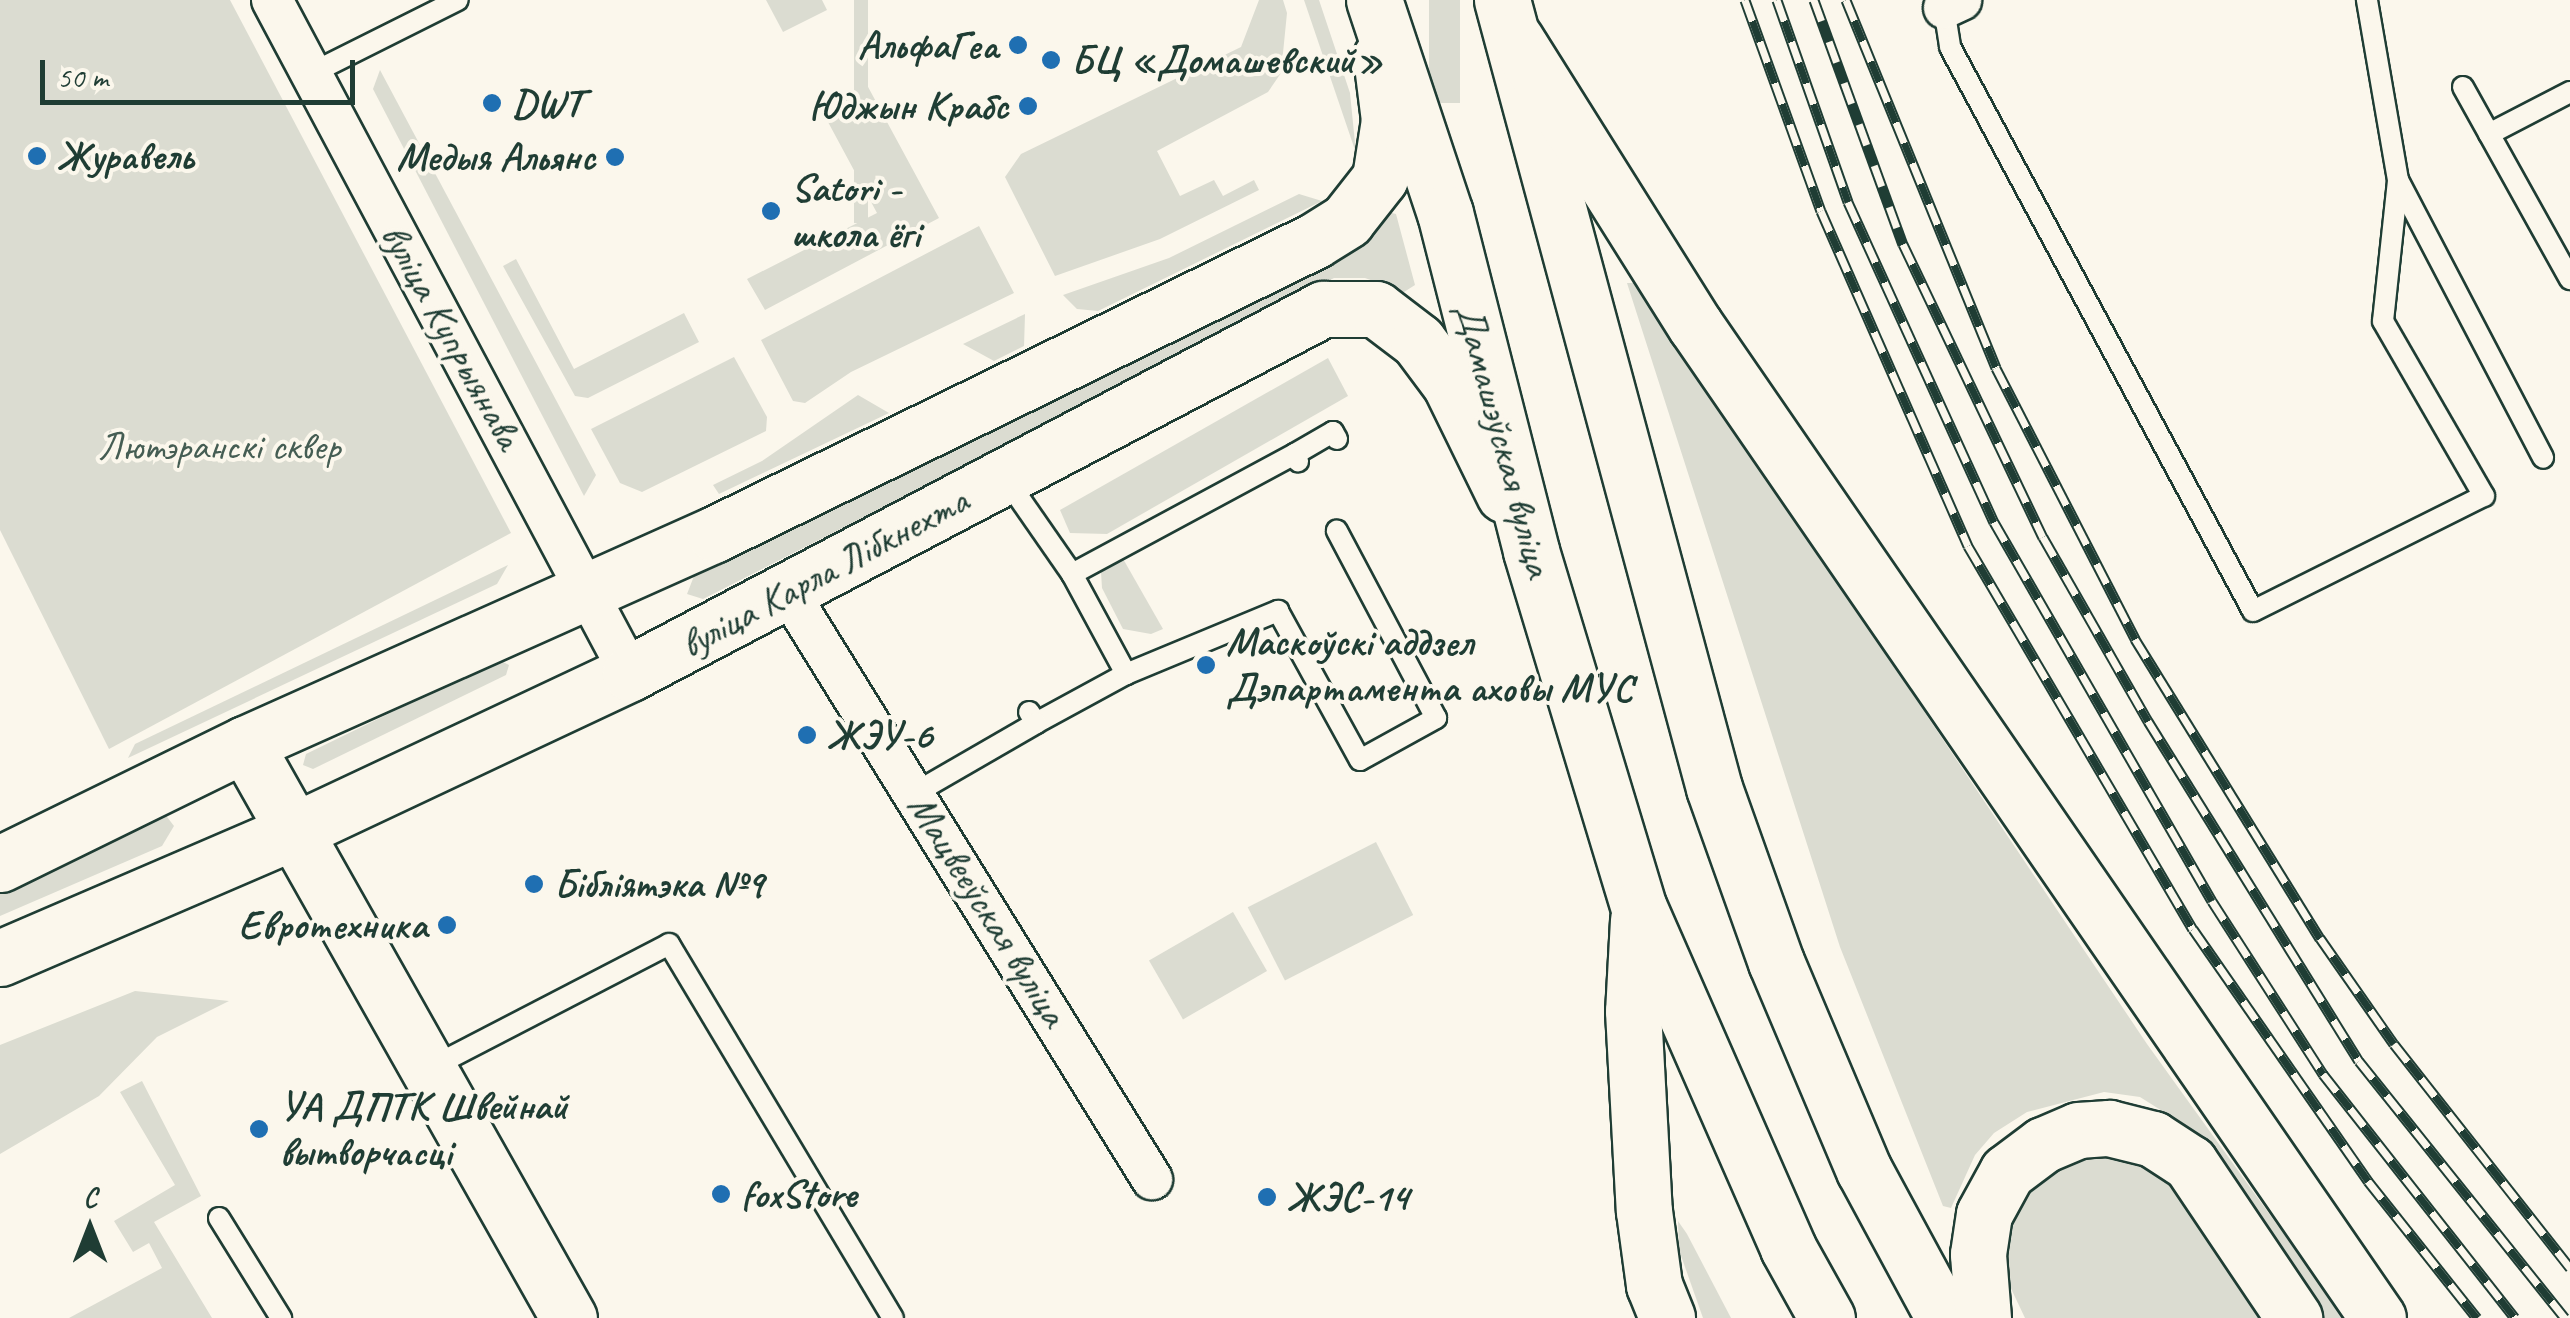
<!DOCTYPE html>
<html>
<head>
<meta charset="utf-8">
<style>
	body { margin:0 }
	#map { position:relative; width:2570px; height:1318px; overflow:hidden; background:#fbf7ec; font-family:Caveat,sans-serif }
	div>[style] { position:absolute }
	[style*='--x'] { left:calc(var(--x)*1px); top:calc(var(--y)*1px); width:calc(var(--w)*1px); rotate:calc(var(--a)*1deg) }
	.green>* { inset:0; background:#dbdcd1; transform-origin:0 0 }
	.roads { filter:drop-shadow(2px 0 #1f3d34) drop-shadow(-2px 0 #1f3d34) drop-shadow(0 2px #1f3d34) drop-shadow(0 -2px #1f3d34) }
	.service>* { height:20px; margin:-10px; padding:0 10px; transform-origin:10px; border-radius:10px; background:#fbf7ec }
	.minor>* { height:40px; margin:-20px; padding:0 20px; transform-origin:20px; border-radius:20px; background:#fbf7ec }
	.secondary>* { height:55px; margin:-27.5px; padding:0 27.5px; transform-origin:27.5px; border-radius:27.5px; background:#fbf7ec }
	.primary>* { height:55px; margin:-27.5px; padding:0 27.5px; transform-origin:27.5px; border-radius:27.5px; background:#fbf7ec }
	.rail>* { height:11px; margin-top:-5.5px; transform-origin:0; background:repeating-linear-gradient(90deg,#fbf7ec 0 22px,#1f3d34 0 44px); box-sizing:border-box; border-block:2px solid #1f3d34 }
	.dots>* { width:28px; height:28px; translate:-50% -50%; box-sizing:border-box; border:5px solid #fbf7ec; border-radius:50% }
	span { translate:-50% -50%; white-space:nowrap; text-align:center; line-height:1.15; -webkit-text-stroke:8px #fbf7ec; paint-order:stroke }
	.poi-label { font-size:40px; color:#1f3d34; font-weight:700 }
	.right { translate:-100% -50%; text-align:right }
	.left { translate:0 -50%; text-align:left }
	.street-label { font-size:40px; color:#1f3d34 }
	.park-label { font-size:40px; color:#455d53 }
	.north { position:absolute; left:40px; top:1178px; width:100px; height:100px; -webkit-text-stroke:8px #fbf7ec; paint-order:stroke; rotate:0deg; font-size:28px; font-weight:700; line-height:40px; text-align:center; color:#1f3d34 }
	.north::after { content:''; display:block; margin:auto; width:35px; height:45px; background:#1f3d34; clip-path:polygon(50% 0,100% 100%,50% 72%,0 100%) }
	.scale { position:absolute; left:40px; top:60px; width:315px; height:45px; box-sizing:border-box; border:5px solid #1f3d34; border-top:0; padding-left:12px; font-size:30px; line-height:35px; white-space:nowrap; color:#1f3d34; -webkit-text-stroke:8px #fbf7ec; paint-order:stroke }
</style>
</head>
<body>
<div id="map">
	<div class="green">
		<div style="clip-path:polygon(0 0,230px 0,511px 533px,109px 749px,0 530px)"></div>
		<div style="clip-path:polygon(766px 0,822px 0,827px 10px,783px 32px)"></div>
		<div style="left:854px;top:0;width:14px;height:223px"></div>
		<div style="clip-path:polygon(1259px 0,1283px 0,1287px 13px,1281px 73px,1268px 92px,1157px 151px,1180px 196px,1214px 180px,1223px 196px,1254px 180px,1259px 190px,1160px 239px,1055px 276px,1005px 177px,1021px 154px,1241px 47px)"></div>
		<div style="clip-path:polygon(1304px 0,1319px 0,1350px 93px,1356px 153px)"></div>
		<div style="left:1429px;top:0;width:31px;height:103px"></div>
		<div style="clip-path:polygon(380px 70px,596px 475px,584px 496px,373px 89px)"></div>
		<div style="clip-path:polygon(867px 85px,939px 218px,765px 310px,747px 279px,877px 213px,821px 109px)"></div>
		<div style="clip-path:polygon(1299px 194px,1322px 201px,1098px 311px,1077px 309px,1063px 295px,1169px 258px)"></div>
		<div style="clip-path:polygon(1388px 212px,1396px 214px,1415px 285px,1404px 292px,1365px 278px,1334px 278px,703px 599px,687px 594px,694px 576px,1355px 241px)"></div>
		<div style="clip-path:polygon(979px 226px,1014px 293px,851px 372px,805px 403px,793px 401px,761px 340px)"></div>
		<div style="clip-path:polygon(516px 259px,574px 369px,684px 313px,699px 342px,588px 398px,575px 396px,503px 266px)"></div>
		<div style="clip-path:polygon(1627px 283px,1637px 283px,2147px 1044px,2344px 1318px,2323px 1318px,2186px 1126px,2140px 1097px,2104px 1092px,2027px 1112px,1994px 1133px,1975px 1155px,1951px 1208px,1943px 1206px,1840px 947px)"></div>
		<div style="clip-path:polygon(1025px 314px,1024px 346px,994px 361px,963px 344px)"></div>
		<div style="clip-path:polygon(734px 357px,767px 417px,766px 431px,642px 492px,620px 483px,591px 429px)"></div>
		<div style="clip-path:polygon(1328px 358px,1348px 396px,1107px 534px,1070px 533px,1060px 510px)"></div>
		<div style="clip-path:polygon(858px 395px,889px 413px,719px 494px,713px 485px,762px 461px)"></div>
		<div style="clip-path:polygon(1122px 557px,1163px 629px,1151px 634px,1123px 629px,1102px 588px,1101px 572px)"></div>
		<div style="clip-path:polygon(508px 565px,497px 584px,128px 758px,135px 744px)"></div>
		<div style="clip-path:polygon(499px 660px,509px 665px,506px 675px,313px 769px,303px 765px,306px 754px)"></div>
		<div style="clip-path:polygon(164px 813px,174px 826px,162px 846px,0 916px,0 884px)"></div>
		<div style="left:1376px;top:842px;width:82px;height:144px;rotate:63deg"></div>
		<div style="left:1233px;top:912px;width:68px;height:97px;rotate:60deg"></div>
		<div style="clip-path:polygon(135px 991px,229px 1001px,157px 1037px,99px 1096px,0 1154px,0 1045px)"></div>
		<div style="clip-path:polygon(142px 1081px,201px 1196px,154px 1222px,212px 1318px,69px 1318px,162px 1268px,149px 1243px,133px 1252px,114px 1221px,175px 1185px,120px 1092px)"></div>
		<div style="clip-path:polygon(2073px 1150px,2138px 1161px,2175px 1185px,2266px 1318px,2025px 1318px,2006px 1278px,2004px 1207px)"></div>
		<div style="clip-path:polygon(1678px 1221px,1687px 1234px,1731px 1318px,1703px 1318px,1679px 1250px)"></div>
	</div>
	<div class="roads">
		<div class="service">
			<div style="--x:1944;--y:8;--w:39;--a:81"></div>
			<div style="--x:1950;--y:47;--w:640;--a:61.75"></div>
			<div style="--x:2253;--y:611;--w:258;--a:-26.5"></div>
			<div style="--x:2484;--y:496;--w:202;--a:-120"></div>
			<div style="--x:2383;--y:321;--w:142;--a:-83.9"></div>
			<div style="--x:2398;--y:180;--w:183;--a:-99.8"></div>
			<div style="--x:310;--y:74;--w:165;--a:-26.6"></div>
			<div style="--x:2463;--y:87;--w:220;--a:60.9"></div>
			<div style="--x:2489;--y:134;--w:91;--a:-27.4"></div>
			<div style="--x:2399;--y:182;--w:311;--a:62.4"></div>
			<div style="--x:1295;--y:454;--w:44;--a:-30.1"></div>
			<div style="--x:1333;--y:432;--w:8;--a:60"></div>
			<div style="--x:1006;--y:479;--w:116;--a:55.2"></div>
			<div style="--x:1072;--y:574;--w:114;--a:61.6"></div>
			<div style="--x:1126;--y:674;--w:102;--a:151.4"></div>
			<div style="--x:1036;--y:723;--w:13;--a:-122"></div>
			<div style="--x:1072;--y:574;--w:253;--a:-28.3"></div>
			<div style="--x:1295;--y:454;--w:8;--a:67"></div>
			<div style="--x:1126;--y:674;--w:165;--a:-22.5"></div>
			<div style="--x:1278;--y:611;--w:170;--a:61.2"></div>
			<div style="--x:1360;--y:760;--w:87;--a:-28.9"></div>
			<div style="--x:1436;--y:718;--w:212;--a:-117.9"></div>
			<div style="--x:915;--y:793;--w:140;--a:-30"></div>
			<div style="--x:432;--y:1067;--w:267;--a:-27.4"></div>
			<div style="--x:669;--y:944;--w:436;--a:59.1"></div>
			<div style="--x:219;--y:1218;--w:118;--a:58.2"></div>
		</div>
		<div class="minor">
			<div style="--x:272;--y:0;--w:762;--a:61.99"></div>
			<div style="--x:1944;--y:8;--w:19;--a:-25"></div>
			<div style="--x:788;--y:592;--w:691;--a:58.2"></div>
		</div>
		<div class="secondary">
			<div style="--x:245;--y:744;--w:659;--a:60.56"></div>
			<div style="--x:0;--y:864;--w:273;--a:-26.1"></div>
			<div style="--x:245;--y:744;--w:515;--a:-24.08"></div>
			<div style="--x:715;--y:534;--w:667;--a:-26.07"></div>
			<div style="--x:1314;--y:241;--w:39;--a:-32"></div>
			<div style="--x:1347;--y:220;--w:53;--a:-51.8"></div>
			<div style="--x:1380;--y:178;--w:59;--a:-81.2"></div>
			<div style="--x:1389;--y:120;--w:64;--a:-97.2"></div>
			<div style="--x:0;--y:958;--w:318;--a:-23.3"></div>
			<div style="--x:292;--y:832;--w:374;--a:-25.2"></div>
			<div style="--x:630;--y:673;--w:783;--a:-27.71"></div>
			<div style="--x:1323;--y:309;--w:53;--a:0"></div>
			<div style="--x:1376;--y:309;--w:53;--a:37.3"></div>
			<div style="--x:1418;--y:341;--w:54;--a:53.3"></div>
			<div style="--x:1450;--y:384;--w:123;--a:63.9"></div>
		</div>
		<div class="primary">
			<div style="--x:1374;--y:0;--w:225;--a:71.6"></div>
			<div style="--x:1445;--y:213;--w:349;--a:75.7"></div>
			<div style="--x:1531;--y:551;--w:373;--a:73.2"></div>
			<div style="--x:1639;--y:908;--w:371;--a:66.3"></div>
			<div style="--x:1788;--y:1248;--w:80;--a:60.9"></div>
			<div style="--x:1502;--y:0;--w:816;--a:74.94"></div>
			<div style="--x:1714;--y:788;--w:185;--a:70.4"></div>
			<div style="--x:1776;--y:962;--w:226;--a:67.1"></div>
			<div style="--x:1864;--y:1170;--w:168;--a:61.6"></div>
			<div style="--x:1516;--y:40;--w:337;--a:57.9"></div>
			<div style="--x:1695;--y:325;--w:1205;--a:55.48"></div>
			<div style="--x:1638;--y:920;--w:91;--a:93.1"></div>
			<div style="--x:1633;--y:1011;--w:200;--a:86.9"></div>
			<div style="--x:1644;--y:1211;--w:75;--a:82.3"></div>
			<div style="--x:1654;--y:1285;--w:35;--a:68"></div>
			<div style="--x:1983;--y:1318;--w:64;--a:-94.5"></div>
			<div style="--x:1978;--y:1254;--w:40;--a:-81.5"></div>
			<div style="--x:1984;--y:1214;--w:48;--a:-61.3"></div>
			<div style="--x:2007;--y:1172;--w:45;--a:-36.9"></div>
			<div style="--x:2043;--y:1145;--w:38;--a:-23"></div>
			<div style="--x:2078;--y:1130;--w:31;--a:-4"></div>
			<div style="--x:2109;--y:1128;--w:45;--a:14"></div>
			<div style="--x:2153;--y:1139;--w:44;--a:33"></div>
			<div style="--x:2190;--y:1163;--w:187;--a:56.1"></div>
		</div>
	</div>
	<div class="rail">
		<div style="--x:1745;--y:0;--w:224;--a:70.2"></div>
		<div style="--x:1821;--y:211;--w:366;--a:66.3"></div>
		<div style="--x:1968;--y:546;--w:444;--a:59.6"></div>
		<div style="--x:2193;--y:929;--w:307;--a:55.2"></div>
		<div style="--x:2368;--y:1181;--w:175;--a:51.5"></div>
		<div style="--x:1777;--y:0;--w:214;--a:70.6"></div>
		<div style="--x:1848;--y:202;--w:352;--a:65.5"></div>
		<div style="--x:1994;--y:522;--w:437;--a:60.1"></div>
		<div style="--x:2212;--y:901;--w:206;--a:57.3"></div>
		<div style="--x:2323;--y:1074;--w:310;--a:51.8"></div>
		<div style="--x:1814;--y:0;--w:260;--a:70"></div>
		<div style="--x:1903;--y:244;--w:325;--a:64.5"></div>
		<div style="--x:2043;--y:537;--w:212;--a:60.3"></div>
		<div style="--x:2148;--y:721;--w:400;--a:58.2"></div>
		<div style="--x:2359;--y:1061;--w:329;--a:51.3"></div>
		<div style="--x:1846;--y:0;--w:397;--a:67.8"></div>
		<div style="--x:1996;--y:368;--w:305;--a:62.8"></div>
		<div style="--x:2135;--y:639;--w:352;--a:58.3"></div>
		<div style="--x:2320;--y:938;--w:129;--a:55.1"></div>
		<div style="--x:2394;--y:1044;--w:285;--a:51.8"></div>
	</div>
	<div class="dots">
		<div style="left:1018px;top:45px;background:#1f6fb2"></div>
		<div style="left:1051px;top:60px;background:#1f6fb2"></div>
		<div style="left:492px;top:103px;background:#1f6fb2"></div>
		<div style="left:1028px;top:106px;background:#1f6fb2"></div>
		<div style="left:37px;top:156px;background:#1f6fb2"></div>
		<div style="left:615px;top:157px;background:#1f6fb2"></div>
		<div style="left:771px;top:211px;background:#1f6fb2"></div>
		<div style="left:1206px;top:665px;background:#1f6fb2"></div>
		<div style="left:807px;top:735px;background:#1f6fb2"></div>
		<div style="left:534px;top:884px;background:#1f6fb2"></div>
		<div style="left:447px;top:925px;background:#1f6fb2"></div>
		<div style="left:259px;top:1129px;background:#1f6fb2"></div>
		<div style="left:721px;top:1194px;background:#1f6fb2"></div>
		<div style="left:1267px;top:1197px;background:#1f6fb2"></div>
	</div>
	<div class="poi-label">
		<span class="right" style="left:998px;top:45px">АльфаГеа</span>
		<span class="left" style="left:1071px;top:60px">БЦ «Домашевский»</span>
		<span class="left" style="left:512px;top:103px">DWT</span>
		<span class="right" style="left:1008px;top:106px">Юджын Крабс</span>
		<span class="left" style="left:57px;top:156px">Журавель</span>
		<span class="right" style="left:595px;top:157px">Медыя Альянс</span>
		<span class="left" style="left:791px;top:211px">Satori -<br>школа ёгі</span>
		<span class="left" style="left:1226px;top:665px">Маскоўскі аддзел<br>Дэпартамента аховы МУС</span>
		<span class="left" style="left:827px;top:735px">ЖЭУ-6</span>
		<span class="left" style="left:554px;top:884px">Бібліятэка №9</span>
		<span class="right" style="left:427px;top:925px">Евротехника</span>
		<span class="left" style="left:279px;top:1129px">УА ДПТК Швейнай<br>вытворчасці</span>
		<span class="left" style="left:741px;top:1194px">foxStore</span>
		<span class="left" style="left:1287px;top:1197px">ЖЭС-14</span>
	</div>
	<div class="street-label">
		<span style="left:452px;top:336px;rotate:61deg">вуліца Купрыянава</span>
		<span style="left:1504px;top:440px;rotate:75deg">Дамашэўская вуліца</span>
		<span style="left:824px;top:572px;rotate:-28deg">вуліца Карла Лібкнехта</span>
		<span style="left:988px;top:910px;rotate:58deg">Мацвееўская вуліца</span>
	</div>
	<div class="park-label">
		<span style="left:219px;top:446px">Лютэранскі сквер</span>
	</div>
	<div class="north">С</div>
	<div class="scale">50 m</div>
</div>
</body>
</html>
